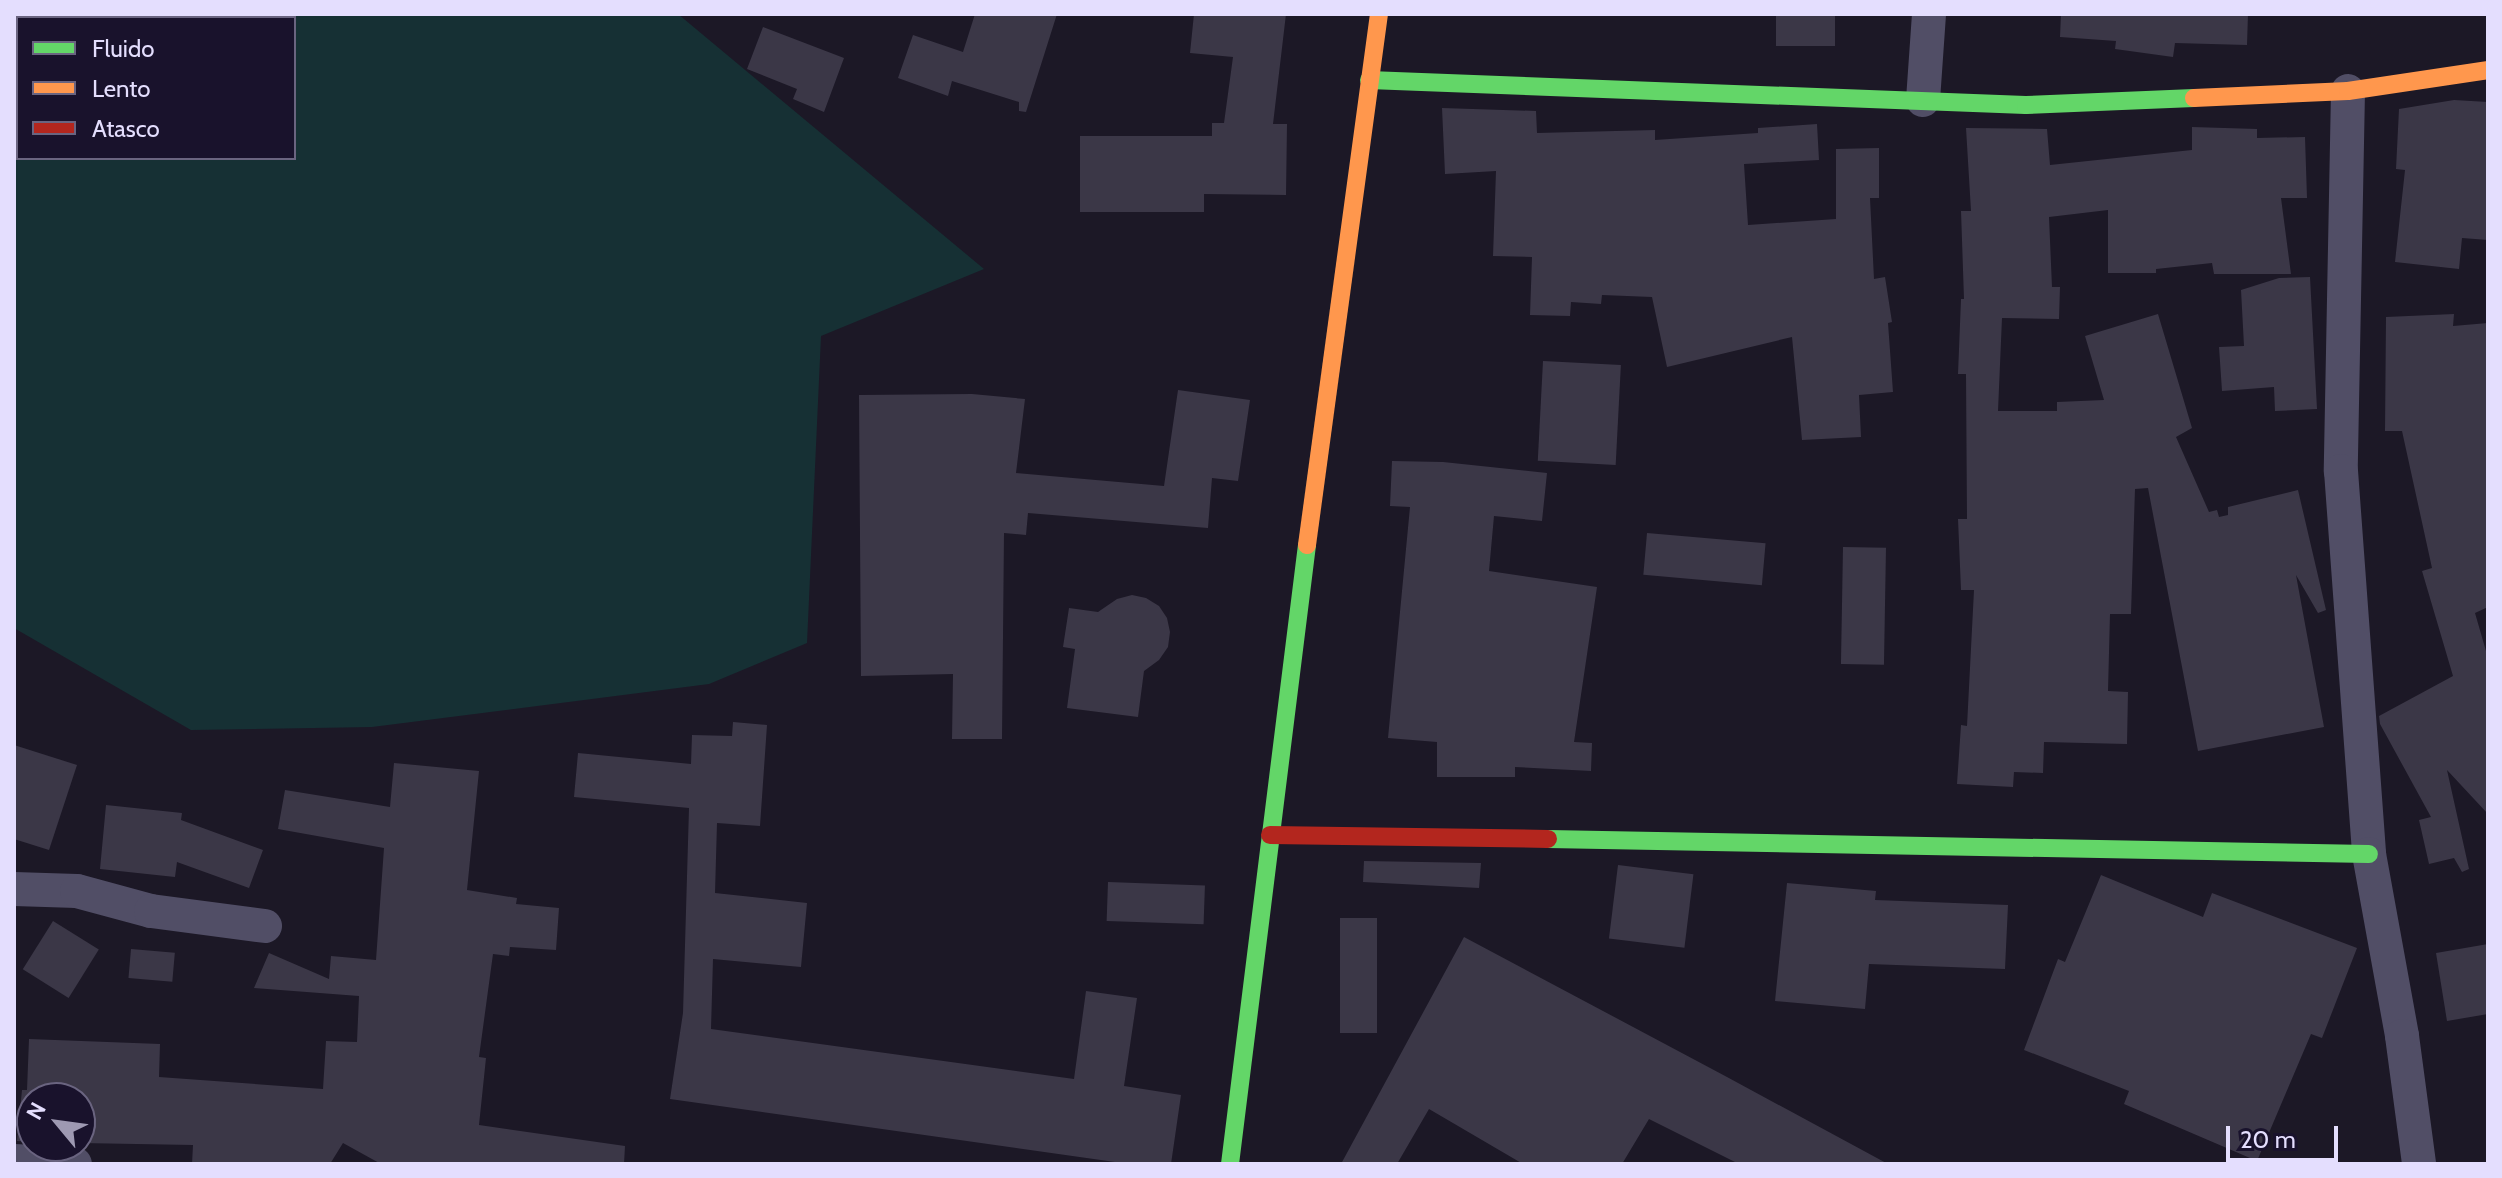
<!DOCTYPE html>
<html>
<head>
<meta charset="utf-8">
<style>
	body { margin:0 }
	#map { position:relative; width:2502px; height:1178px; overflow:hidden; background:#1c1826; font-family:Cabin,sans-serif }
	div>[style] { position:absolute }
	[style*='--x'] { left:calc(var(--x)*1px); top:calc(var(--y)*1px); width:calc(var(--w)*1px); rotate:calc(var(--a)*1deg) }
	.green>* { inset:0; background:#163034 }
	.building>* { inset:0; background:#3b3747; transform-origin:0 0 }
	.street>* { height:34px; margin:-17px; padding:0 17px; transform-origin:17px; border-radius:17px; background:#514e66 }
	.fast>* { height:18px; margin:-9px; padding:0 9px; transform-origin:9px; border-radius:9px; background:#63d668 }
	.slow>* { height:18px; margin:-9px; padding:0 9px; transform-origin:9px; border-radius:9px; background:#ff974d }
	.jam>* { height:18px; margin:-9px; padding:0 9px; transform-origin:9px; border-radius:9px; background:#b3261e }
	span { translate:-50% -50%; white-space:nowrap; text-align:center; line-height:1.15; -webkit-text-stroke:8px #19122c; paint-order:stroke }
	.frame { position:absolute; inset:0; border:16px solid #e4defe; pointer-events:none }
	.legend { position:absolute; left:16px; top:16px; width:280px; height:144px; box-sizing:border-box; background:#19122c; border:2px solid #6a6480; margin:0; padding:10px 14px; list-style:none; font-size:24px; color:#e4defe }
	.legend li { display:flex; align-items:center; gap:16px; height:40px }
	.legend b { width:40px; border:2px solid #6a6480 }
	.north { position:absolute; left:16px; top:1082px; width:80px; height:80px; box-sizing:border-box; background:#19122c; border:2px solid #6a6480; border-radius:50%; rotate:299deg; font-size:22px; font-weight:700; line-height:32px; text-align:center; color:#e4defe }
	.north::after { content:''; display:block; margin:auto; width:28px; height:36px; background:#9e99b2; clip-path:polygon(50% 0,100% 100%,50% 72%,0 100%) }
	.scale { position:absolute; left:2226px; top:1126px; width:112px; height:36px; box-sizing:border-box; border:4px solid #e4defe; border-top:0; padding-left:10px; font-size:24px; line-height:28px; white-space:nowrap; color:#e4defe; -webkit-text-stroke:6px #19122c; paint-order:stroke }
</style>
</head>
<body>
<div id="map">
	<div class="green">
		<div style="clip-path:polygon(evenodd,14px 14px,678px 14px,984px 269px,821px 336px,807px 643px,709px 684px,372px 727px,191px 730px,14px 628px,14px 14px,18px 18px,294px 18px,294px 158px,18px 158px,18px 18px)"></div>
	</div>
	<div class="building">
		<div style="clip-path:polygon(975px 14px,1057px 14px,1026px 112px,1019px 111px,1019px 102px,952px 81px,948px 96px,898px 78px,913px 35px,963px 52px)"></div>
		<div style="clip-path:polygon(1194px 14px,1286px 14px,1273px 124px,1287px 124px,1286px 195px,1204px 194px,1204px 212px,1080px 212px,1080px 136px,1212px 136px,1212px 123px,1224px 123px,1233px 57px,1190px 53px)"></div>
		<div style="left:1776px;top:14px;width:59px;height:32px"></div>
		<div style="clip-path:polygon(2061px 14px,2248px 14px,2247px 45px,2175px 43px,2173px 57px,2115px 49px,2116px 41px,2060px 37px)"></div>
		<div style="clip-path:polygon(763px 27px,844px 58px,824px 112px,793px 99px,797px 89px,747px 69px)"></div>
		<div style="clip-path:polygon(2454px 100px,2488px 102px,2488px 240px,2462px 238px,2459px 269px,2395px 262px,2405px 170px,2396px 169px,2399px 109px)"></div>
		<div style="clip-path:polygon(1442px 108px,1536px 111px,1537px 133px,1655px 130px,1655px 140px,1758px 133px,1758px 128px,1817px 124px,1819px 160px,1744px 164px,1748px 225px,1836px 219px,1836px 149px,1879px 148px,1879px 198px,1870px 198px,1874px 279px,1885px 277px,1892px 322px,1888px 323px,1893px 392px,1859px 395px,1861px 437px,1802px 440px,1792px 337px,1667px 367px,1652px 297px,1602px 295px,1601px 304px,1571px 302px,1570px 316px,1530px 315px,1532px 257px,1493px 256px,1496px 171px,1445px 174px)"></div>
		<div style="clip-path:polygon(2192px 127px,2257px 129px,2257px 138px,2305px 137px,2307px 198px,2281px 198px,2291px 274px,2214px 274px,2212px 263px,2156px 269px,2156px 273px,2108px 273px,2108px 210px,2049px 217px,2052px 287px,2060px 287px,2059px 319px,2002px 318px,1998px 411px,2057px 411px,2057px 402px,2104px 400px,2085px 336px,2158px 314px,2192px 428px,2176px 437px,2209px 512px,2217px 510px,2219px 517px,2228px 515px,2228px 507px,2298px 490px,2326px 610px,2318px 613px,2296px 575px,2324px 727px,2198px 751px,2148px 488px,2135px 489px,2131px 614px,2110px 614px,2108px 691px,2128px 692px,2127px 744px,2044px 742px,2043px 773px,2014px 772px,2013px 787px,1957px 784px,1961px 725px,1967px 726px,1974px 590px,1961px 590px,1958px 519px,1967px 519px,1966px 374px,1958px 374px,1961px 299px,1964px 299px,1961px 211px,1971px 211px,1966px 128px,2047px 129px,2050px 165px,2192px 150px)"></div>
		<div style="clip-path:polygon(2310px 277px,2317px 409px,2275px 411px,2274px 387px,2222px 391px,2219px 347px,2244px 346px,2241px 290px,2279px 278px)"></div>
		<div style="clip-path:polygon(2454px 314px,2453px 326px,2488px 323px,2488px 607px,2475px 613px,2488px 658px,2488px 814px,2447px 770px,2469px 869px,2462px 872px,2454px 858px,2429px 864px,2419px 820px,2431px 817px,2380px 724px,2379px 716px,2453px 676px,2422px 571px,2432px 568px,2402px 431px,2385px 431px,2386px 317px)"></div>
		<div style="left:1543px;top:361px;width:78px;height:100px;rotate:3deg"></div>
		<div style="clip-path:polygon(1178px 390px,1250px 400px,1238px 481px,1212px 478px,1208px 528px,1028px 513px,1026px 535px,1004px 533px,1002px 739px,952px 739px,953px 674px,861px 676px,859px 395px,972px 394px,1025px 399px,1016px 473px,1164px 486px)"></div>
		<div style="clip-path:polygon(1392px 461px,1443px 462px,1547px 473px,1542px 521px,1494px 516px,1489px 571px,1597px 587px,1574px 742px,1592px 743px,1591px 771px,1515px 767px,1515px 777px,1437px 777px,1437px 742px,1388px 738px,1410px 507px,1390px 506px)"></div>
		<div style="left:1647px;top:533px;width:119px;height:42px;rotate:5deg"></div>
		<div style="left:1843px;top:547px;width:43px;height:117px;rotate:1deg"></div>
		<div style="clip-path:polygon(1132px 595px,1146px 598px,1159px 606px,1167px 618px,1170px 632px,1168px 647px,1159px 660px,1144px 671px,1138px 717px,1067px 708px,1075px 649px,1063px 647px,1069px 608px,1098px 612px,1117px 599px)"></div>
		<div style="clip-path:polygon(733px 722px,767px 725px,760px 826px,717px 823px,715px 893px,807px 903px,801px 967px,713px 959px,711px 1029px,1074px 1079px,1086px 991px,1137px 998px,1124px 1086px,1181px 1095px,1171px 1164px,1129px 1164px,670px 1099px,683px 1013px,689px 808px,574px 797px,578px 753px,691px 764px,692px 735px,732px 736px)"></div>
		<div style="clip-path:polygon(14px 745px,77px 765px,49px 850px,14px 839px)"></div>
		<div style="clip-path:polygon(394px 763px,479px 771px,467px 890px,517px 898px,516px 904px,559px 908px,556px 950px,510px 947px,509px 956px,493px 954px,479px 1057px,486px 1058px,479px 1125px,625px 1146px,624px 1164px,381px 1164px,343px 1143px,330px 1164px,192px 1164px,193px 1145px,80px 1143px,80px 1098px,32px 1098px,32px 1142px,17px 1141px,22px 1090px,27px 1090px,29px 1039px,160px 1044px,159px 1077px,323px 1089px,326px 1041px,357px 1042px,359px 996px,254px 988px,269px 953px,329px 979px,331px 956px,376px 960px,384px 848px,278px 829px,285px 790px,390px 807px)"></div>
		<div style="clip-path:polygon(106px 805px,182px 813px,181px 820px,263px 850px,249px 888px,177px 862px,175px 877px,100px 869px)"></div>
		<div style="clip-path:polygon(1364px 861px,1481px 863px,1479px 888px,1363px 882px)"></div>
		<div style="left:1618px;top:865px;width:76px;height:74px;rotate:7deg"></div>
		<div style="clip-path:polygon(2101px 875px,2203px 917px,2212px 893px,2357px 948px,2322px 1038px,2311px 1034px,2257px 1161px,2124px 1104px,2129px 1091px,2024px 1050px,2058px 959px,2065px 962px)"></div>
		<div style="left:1108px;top:882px;width:97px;height:39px;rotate:2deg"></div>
		<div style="clip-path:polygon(1787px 883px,1876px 891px,1875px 900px,2008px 905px,2005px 969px,1869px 964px,1865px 1009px,1775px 1001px)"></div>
		<div style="left:1340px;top:918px;width:37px;height:115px"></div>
		<div style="left:53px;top:921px;width:54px;height:57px;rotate:32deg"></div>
		<div style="clip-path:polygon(1464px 937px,1727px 1077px,1888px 1164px,1739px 1164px,1649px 1119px,1622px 1164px,1523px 1164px,1429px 1109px,1397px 1164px,1341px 1164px)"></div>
		<div style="clip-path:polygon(2488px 944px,2488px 1014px,2447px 1021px,2436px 953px)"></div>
		<div style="left:131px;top:949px;width:44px;height:29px;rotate:5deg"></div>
	</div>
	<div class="street">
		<div style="--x:2348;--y:91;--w:380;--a:91.1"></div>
		<div style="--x:2341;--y:471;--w:384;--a:85.8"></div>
		<div style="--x:2369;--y:854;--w:185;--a:79.7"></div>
		<div style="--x:2402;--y:1036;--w:129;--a:82.4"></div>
		<div style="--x:1923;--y:100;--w:86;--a:-86"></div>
		<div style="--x:14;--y:889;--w:63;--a:1.8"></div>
		<div style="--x:77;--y:891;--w:77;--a:15.1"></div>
		<div style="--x:151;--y:911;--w:115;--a:7.5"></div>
		<div style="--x:14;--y:1161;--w:61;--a:2.8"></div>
	</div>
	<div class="fast">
		<div style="--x:1369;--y:80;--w:657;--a:2.18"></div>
		<div style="--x:2026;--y:105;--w:168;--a:-2.4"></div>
		<div style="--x:1548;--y:839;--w:821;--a:1.05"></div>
		<div style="--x:1230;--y:1164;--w:624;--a:-82.91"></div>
	</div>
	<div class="slow">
		<div style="--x:2194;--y:98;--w:154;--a:-2.6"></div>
		<div style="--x:2348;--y:91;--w:142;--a:-8.5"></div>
		<div style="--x:1307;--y:545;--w:536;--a:-82.28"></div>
	</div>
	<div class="jam">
		<div style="--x:1270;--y:835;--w:278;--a:0.8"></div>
	</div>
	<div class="frame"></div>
	<ul class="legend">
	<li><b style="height:10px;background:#63d668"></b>Fluido</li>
	<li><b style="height:10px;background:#ff974d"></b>Lento</li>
	<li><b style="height:10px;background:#b3261e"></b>Atasco</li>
	</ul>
	<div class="north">N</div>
	<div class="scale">20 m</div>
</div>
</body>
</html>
